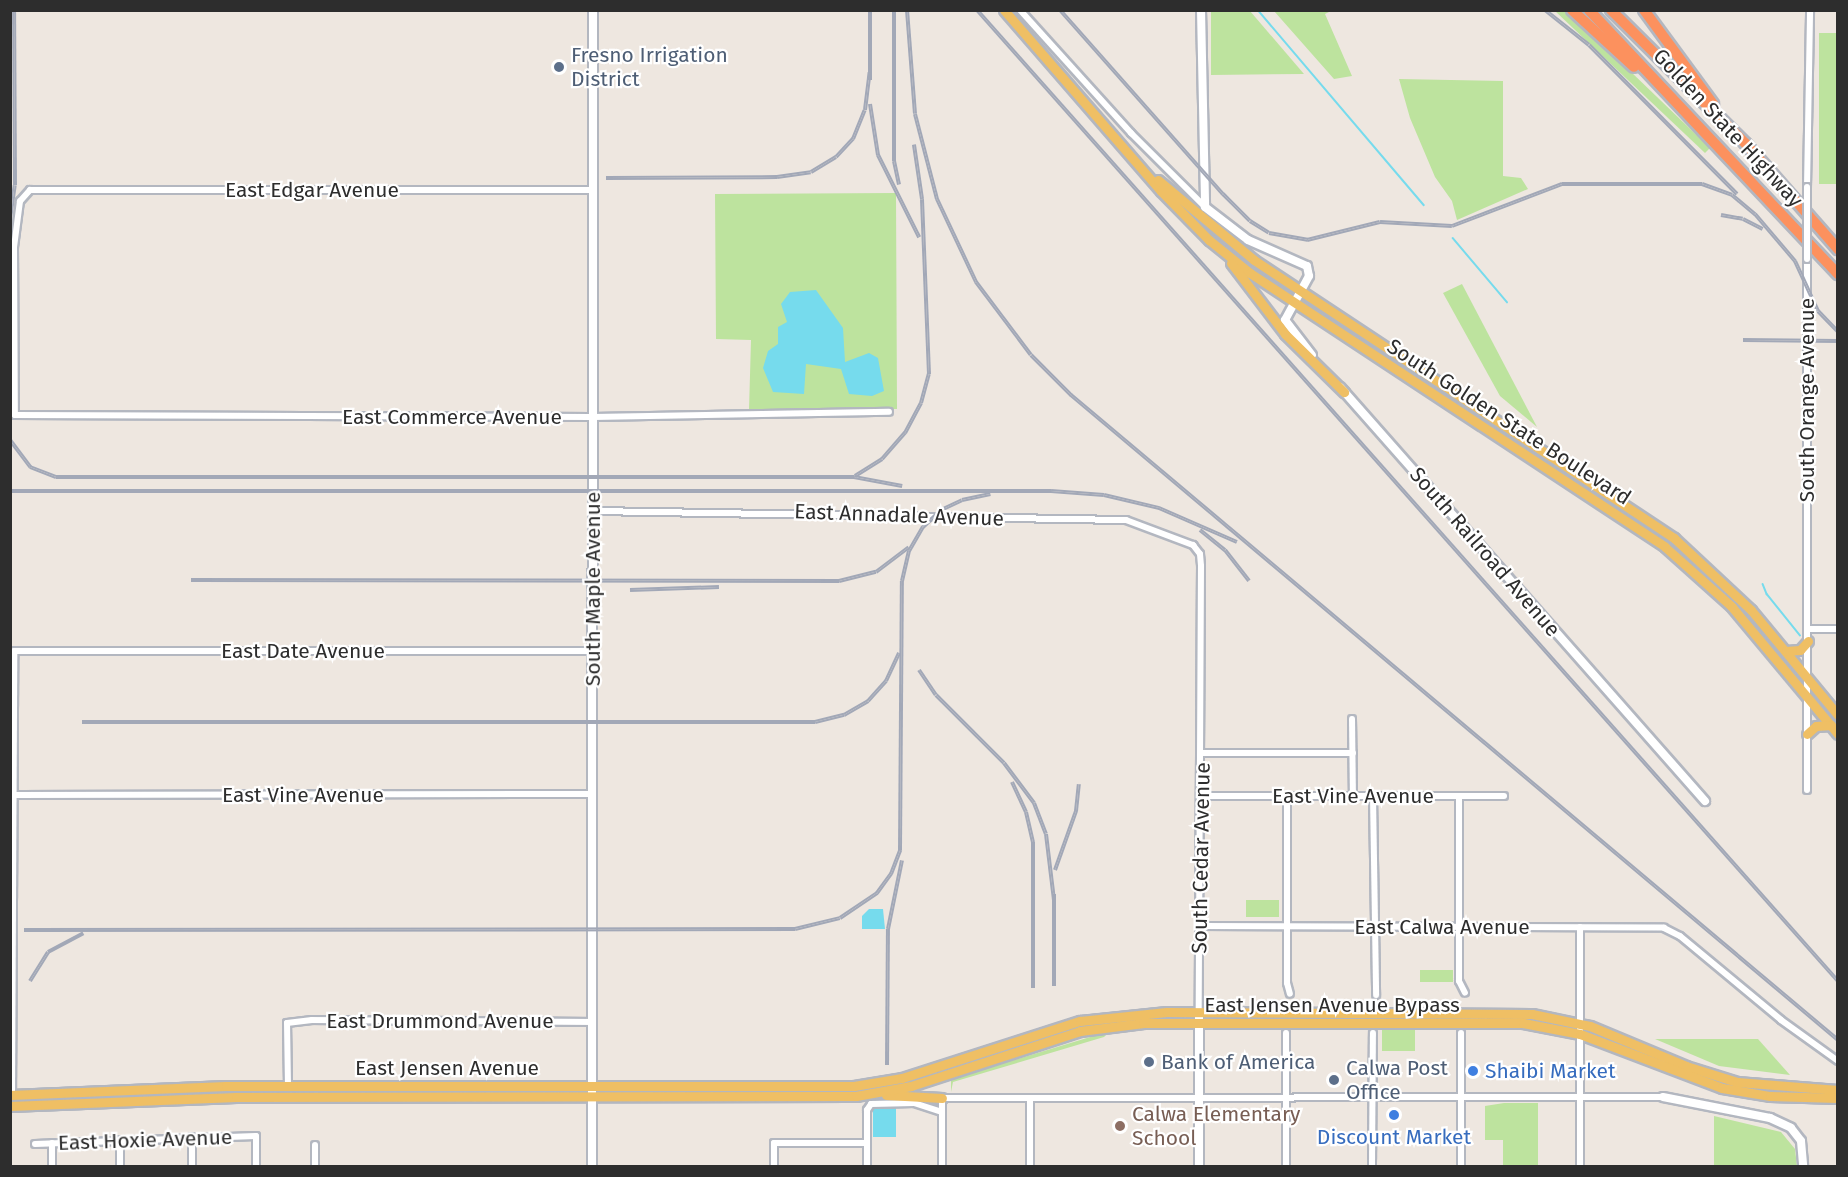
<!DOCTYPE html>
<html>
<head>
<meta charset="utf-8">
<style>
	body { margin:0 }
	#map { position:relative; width:1848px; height:1177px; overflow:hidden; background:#eee7e0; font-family:"Fira Sans",sans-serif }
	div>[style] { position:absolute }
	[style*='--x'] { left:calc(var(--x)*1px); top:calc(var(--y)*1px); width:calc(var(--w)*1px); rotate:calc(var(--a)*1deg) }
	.green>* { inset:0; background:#bde39e; transform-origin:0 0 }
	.water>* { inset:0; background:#76dbed; transform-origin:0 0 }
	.stream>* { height:1.5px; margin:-0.75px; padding:0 0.75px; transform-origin:0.75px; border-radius:0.75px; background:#76dbed }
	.roads { filter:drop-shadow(2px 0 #b3b7c0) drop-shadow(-2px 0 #b3b7c0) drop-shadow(0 2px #b3b7c0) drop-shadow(0 -2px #b3b7c0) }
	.street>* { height:6px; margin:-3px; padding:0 3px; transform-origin:3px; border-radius:3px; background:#fff }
	.secondary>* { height:8px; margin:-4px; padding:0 4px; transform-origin:4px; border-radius:4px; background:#fff }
	.primary>* { height:9px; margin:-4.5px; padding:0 4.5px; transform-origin:4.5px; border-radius:4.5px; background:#efbf64 }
	.highway>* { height:10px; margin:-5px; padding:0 5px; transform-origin:5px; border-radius:5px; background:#fc915e }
	.rail>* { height:4px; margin-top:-2px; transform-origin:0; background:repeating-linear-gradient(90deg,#fff 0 4.5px,#a2a8b7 0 9px); box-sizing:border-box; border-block:2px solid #a2a8b7 }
	.bridges { filter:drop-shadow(2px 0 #b3b7c0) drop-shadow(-2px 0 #b3b7c0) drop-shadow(0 2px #b3b7c0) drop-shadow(0 -2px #b3b7c0) }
	.street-bridge>* { height:6px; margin:-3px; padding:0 3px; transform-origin:3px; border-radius:3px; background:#fff }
	.dots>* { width:16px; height:16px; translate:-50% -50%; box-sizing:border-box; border:3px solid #fff; border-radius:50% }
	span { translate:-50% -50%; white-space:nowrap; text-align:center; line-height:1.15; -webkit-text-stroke:4.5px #fff; paint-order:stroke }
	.service-label { font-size:21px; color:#4e5e75 }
	.left { translate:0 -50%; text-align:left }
	.street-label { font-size:21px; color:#2d2d2d }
	.shop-label { font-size:21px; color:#366cbe }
	.education-label { font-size:21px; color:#785e54 }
	.frame { position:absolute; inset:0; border:12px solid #2d2d2d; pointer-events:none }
</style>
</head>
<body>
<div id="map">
	<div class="green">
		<div style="clip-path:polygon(1211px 11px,1250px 11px,1304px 74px,1211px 75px)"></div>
		<div style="clip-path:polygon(1274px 11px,1331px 11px,1325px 14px,1352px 76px,1334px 79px)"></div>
		<div style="clip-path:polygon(1555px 11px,1566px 11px,1575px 18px,1710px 148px,1705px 153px)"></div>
		<div style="left:1819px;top:33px;width:18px;height:151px"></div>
		<div style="clip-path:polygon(1399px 79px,1503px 81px,1503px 176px,1521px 178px,1528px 189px,1457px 220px,1452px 201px,1435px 177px,1410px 118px)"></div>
		<div style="clip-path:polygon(896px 193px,897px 409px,749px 410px,751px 340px,716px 339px,715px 194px)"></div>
		<div style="clip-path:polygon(1462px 284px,1537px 427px,1500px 396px,1443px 293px)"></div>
		<div style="left:1246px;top:900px;width:33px;height:17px"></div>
		<div style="left:1420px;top:970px;width:33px;height:12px"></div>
		<div style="left:1382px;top:1030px;width:33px;height:21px"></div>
		<div style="clip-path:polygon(1110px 1031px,1104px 1037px,953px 1082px,951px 1092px,951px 1079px)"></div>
		<div style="clip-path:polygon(1655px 1039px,1758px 1039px,1790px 1075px,1719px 1066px)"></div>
		<div style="clip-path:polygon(1504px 1103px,1538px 1103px,1538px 1165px,1503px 1165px,1503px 1140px,1485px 1140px,1485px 1106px)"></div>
		<div style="clip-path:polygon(1714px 1116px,1781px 1132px,1795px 1149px,1797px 1166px,1714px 1166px)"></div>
	</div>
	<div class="water">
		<div style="clip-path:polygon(816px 290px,843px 328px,845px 362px,869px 353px,878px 358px,884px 391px,872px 396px,849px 394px,841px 369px,806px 364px,804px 394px,773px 392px,763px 368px,768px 351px,778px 344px,778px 327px,787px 322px,781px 304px,790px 292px)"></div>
		<div style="clip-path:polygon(869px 909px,883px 909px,885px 929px,862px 929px,862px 916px)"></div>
		<div style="left:896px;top:1107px;width:30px;height:23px;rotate:90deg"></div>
	</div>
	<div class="stream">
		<div style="--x:1258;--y:10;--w:256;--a:49.6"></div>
		<div style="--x:1453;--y:238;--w:84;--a:49.8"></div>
		<div style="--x:1763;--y:584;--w:11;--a:68"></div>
		<div style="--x:1767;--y:594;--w:53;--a:51.2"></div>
	</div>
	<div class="roads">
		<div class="street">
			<div style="--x:1020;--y:10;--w:166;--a:47.9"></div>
			<div style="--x:1131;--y:133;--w:105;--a:45"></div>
			<div style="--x:1807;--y:187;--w:177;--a:-89"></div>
			<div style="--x:593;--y:190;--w:563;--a:180"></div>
			<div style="--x:30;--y:190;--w:15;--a:132"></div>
			<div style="--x:20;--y:201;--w:46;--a:97.4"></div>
			<div style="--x:14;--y:247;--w:168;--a:89.7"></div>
			<div style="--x:15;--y:415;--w:578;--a:0.2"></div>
			<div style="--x:593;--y:417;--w:296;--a:-1"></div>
			<div style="--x:1807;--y:259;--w:531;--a:90"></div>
			<div style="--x:593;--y:511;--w:533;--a:0.97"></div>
			<div style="--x:1126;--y:520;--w:72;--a:20.5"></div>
			<div style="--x:1193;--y:545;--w:11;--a:52"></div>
			<div style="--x:1200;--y:554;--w:12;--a:85"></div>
			<div style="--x:1201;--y:566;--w:446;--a:90.3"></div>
			<div style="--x:1808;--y:629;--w:30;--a:0"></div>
			<div style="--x:1352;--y:719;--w:77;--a:89.3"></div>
			<div style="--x:1202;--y:753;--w:151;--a:0"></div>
			<div style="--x:13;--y:795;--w:580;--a:-0.1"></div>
			<div style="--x:1201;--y:796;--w:303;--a:0"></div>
			<div style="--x:1287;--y:796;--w:187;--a:90"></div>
			<div style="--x:1287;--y:983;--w:11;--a:75"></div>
			<div style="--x:1373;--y:796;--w:199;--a:89.1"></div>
			<div style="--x:1459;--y:796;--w:185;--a:90"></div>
			<div style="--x:1459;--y:981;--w:13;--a:63"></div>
			<div style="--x:1201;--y:926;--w:463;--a:0.2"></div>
			<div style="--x:1664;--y:928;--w:18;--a:27"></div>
			<div style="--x:1680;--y:936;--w:131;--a:39.7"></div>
			<div style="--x:1781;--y:1020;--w:70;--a:35.7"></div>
			<div style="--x:1580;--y:927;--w:239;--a:90"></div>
			<div style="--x:1461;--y:1033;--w:133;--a:90"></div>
			<div style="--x:288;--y:1086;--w:63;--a:-90.9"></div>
			<div style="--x:287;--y:1023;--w:25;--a:-7"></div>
			<div style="--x:312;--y:1020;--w:281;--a:0.4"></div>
			<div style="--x:12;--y:1095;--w:444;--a:-89.7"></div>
			<div style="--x:14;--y:651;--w:579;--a:0"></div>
			<div style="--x:192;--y:1137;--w:29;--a:90"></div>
			<div style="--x:35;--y:1144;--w:221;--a:-2.1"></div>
			<div style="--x:256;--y:1136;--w:30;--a:90"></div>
			<div style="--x:315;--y:1145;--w:21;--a:90"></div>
			<div style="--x:52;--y:1166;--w:23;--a:-90"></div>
			<div style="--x:120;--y:1166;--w:26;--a:-90"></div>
			<div style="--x:774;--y:1166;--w:23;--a:-90"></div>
			<div style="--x:774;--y:1143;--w:93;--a:0"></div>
			<div style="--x:867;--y:1166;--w:56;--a:-90"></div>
			<div style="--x:867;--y:1110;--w:7;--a:-56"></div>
			<div style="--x:871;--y:1104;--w:43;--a:-1.3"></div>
			<div style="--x:914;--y:1103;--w:29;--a:18"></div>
			<div style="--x:942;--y:1166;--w:68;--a:-90"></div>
			<div style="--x:942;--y:1098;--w:721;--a:-0.08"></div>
			<div style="--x:1030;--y:1166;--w:68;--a:-90"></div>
			<div style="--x:1286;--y:1166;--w:133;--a:-90"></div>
			<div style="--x:1372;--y:1166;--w:133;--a:-89.6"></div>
		</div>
		<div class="secondary">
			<div style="--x:1201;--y:10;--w:197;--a:88.8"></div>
			<div style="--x:1205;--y:207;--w:54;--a:37.5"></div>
			<div style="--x:1248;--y:240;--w:64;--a:23.8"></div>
			<div style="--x:1307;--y:266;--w:10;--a:79"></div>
			<div style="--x:1309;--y:276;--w:50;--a:118.6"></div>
			<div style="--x:1285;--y:320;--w:44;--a:52.4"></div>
			<div style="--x:1340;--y:387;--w:552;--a:48.6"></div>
			<div style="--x:1199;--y:1012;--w:154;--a:90"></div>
			<div style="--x:1663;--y:1097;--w:109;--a:11.1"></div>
			<div style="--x:1770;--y:1118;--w:23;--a:25"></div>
			<div style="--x:1791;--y:1128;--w:16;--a:52"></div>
			<div style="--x:1801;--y:1141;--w:25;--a:85"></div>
			<div style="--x:592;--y:1166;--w:1156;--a:-89.95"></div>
		</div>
		<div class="primary">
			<div style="--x:1004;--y:10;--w:240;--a:49.1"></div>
			<div style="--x:1161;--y:191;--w:69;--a:45.6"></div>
			<div style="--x:1209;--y:240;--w:53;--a:38.8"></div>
			<div style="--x:1250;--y:273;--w:497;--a:33.4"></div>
			<div style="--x:1665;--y:547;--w:90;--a:41.8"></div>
			<div style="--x:1732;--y:607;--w:165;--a:50.2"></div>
			<div style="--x:1158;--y:180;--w:125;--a:39.8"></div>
			<div style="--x:1254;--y:260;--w:504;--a:33.5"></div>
			<div style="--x:1674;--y:538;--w:105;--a:43.1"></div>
			<div style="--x:1751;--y:610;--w:136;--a:50.4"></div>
			<div style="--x:1231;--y:263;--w:89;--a:52.7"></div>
			<div style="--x:1285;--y:334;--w:83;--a:44.5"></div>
			<div style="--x:1786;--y:651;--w:14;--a:-4"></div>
			<div style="--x:1800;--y:650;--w:12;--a:-48"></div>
			<div style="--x:1807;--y:734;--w:12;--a:-42"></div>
			<div style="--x:1816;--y:726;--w:15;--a:-4"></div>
			<div style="--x:10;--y:1095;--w:216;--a:-2.4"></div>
			<div style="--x:226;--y:1086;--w:628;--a:0"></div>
			<div style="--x:854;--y:1086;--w:49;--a:-9.5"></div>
			<div style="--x:902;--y:1078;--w:187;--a:-17.8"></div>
			<div style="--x:1080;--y:1021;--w:87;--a:-5.9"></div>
			<div style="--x:1167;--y:1012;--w:365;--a:0.3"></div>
			<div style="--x:1532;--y:1014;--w:59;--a:11.7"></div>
			<div style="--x:1590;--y:1026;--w:104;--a:22.6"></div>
			<div style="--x:1686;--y:1066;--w:53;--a:17.4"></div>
			<div style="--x:1737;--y:1082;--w:101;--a:4.5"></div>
			<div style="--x:886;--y:1095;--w:56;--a:3.1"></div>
			<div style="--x:10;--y:1106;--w:226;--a:-2.3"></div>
			<div style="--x:236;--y:1097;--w:620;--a:-0.09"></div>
			<div style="--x:856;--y:1096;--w:56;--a:-10.3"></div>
			<div style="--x:911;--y:1086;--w:178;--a:-18"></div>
			<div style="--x:1080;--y:1031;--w:64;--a:-7.2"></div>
			<div style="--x:1143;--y:1023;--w:380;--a:0"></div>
			<div style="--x:1523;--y:1023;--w:58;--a:10.9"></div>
			<div style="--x:1580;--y:1034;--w:152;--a:20.8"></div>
			<div style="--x:1722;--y:1088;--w:49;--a:9.5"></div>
			<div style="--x:1770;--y:1096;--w:68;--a:1.7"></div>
		</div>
		<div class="highway">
			<div style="--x:1572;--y:10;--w:84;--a:42.6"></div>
			<div style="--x:1589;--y:10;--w:363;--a:46.7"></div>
			<div style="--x:1611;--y:10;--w:190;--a:44.8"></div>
			<div style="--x:1746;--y:144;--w:140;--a:48.8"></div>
			<div style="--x:1644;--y:10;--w:117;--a:53.7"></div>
		</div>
	</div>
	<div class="rail">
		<div style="--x:894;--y:10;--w:151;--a:90"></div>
		<div style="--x:894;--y:161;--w:24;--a:78"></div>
		<div style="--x:907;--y:10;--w:104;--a:85.6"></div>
		<div style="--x:915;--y:114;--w:88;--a:75.5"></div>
		<div style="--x:937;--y:199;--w:92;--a:64.8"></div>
		<div style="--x:976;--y:282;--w:91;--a:53"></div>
		<div style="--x:1031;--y:355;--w:57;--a:45"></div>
		<div style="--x:1071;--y:395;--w:1002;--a:40.06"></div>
		<div style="--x:977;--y:10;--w:1298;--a:48.44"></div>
		<div style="--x:1060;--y:10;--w:246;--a:48.5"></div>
		<div style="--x:1223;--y:194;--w:38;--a:45"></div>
		<div style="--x:1250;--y:221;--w:22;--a:32"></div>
		<div style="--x:1269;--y:233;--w:39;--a:10"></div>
		<div style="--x:1307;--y:240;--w:75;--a:-13.9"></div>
		<div style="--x:1380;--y:222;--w:72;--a:3.2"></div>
		<div style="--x:1452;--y:226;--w:118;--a:-20.9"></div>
		<div style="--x:1562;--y:184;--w:140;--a:0"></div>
		<div style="--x:1702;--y:184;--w:32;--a:20"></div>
		<div style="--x:1732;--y:195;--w:30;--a:40"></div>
		<div style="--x:1755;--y:214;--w:62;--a:49.6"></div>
		<div style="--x:1795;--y:261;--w:55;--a:65.3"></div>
		<div style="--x:1818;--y:311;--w:29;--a:46"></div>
		<div style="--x:1545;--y:10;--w:56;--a:38.5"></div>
		<div style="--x:1589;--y:45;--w:210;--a:45.2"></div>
		<div style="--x:870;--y:80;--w:70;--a:-90"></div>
		<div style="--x:870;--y:104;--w:52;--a:81.1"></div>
		<div style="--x:878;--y:155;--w:92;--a:63.4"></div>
		<div style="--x:606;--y:178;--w:171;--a:-0.3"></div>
		<div style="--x:777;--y:177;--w:34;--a:-8"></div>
		<div style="--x:811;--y:172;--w:29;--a:-31"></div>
		<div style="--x:836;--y:157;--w:25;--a:-47"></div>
		<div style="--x:853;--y:139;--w:31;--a:-68"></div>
		<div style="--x:865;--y:110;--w:38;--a:-83"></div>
		<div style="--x:1721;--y:215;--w:22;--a:10"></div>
		<div style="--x:1743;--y:219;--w:22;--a:27"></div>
		<div style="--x:10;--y:219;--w:34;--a:-82"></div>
		<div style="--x:15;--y:185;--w:175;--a:-90.3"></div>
		<div style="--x:1743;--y:340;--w:95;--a:0.6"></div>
		<div style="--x:10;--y:440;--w:34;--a:53"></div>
		<div style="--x:30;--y:467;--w:28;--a:21"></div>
		<div style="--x:56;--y:477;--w:798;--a:0"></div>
		<div style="--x:854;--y:477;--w:49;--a:10.6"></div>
		<div style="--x:855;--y:476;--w:32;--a:-32"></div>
		<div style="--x:882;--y:459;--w:35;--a:-49"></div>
		<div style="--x:905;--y:433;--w:34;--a:-62"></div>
		<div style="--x:921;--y:403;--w:30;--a:-75"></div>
		<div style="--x:929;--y:374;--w:175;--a:-92.3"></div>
		<div style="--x:922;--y:199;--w:55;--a:-98.4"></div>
		<div style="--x:10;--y:491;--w:1041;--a:0"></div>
		<div style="--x:1051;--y:491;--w:53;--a:4.3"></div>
		<div style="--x:1104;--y:495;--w:57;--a:13.3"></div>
		<div style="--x:1159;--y:508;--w:85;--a:23.6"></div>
		<div style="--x:1200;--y:530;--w:32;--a:39"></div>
		<div style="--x:1225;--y:550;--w:39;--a:52"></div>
		<div style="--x:191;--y:580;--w:648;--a:0.09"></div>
		<div style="--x:839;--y:581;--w:38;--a:-14"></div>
		<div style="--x:876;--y:572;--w:41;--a:-37.1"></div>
		<div style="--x:630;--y:590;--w:89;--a:-1.9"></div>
		<div style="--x:919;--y:670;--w:30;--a:56"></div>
		<div style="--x:936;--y:695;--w:96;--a:45"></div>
		<div style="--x:1004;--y:763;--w:50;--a:53.1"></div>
		<div style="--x:1034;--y:803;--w:33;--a:69"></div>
		<div style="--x:1046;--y:834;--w:66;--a:83.1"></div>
		<div style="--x:82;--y:722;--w:733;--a:0"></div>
		<div style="--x:815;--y:722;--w:30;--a:-14"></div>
		<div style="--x:844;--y:715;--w:28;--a:-30"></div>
		<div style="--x:868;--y:701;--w:27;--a:-48"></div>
		<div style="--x:886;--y:681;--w:31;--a:-65"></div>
		<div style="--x:1012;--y:782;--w:33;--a:65"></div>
		<div style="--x:1026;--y:812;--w:31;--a:77"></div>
		<div style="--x:1033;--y:842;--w:146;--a:90"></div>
		<div style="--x:1055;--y:870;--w:63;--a:-70.4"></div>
		<div style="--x:1076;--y:811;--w:27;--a:-84"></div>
		<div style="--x:24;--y:930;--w:771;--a:-0.07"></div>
		<div style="--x:795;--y:929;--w:46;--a:-13.7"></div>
		<div style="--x:840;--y:918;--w:45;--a:-34"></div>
		<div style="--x:877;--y:893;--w:24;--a:-54"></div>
		<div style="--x:891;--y:874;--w:26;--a:-69"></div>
		<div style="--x:900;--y:850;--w:269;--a:-89.6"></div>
		<div style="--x:902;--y:581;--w:31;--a:-77"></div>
		<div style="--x:909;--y:551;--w:28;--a:-60"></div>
		<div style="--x:923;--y:527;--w:25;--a:-43"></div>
		<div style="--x:941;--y:510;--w:23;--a:-25"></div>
		<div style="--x:962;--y:500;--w:29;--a:-12"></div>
		<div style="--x:30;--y:981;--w:34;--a:-58"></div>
		<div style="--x:48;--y:952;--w:40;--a:-28"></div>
		<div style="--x:1054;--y:986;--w:92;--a:-90"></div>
		<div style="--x:887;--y:1065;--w:136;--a:-89.6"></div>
		<div style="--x:888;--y:929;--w:70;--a:-78.5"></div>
	</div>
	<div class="bridges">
		<div class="street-bridge">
			<div style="--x:1807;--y:259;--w:72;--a:-90"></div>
		</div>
	</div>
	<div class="dots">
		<div style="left:559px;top:67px;background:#5c6f8a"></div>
		<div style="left:1149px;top:1062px;background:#5c6f8a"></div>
		<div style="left:1473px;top:1071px;background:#3f7fe0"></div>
		<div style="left:1334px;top:1080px;background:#5c6f8a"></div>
		<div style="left:1394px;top:1115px;background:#3f7fe0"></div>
		<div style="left:1120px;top:1126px;background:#8d6e63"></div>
	</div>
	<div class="service-label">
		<span class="left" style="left:571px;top:67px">Fresno Irrigation<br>District</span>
		<span class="left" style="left:1161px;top:1062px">Bank of America</span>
		<span class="left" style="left:1346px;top:1080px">Calwa Post<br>Office</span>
	</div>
	<div class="street-label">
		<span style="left:1728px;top:128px;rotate:47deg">Golden State Highway</span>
		<span style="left:312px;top:190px">East Edgar Avenue</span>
		<span style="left:1807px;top:400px;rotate:-90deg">South Orange Avenue</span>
		<span style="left:452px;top:417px">East Commerce Avenue</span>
		<span style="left:1509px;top:422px;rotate:33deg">South Golden State Boulevard</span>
		<span style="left:899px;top:515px;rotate:2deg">East Annadale Avenue</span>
		<span style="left:1485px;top:552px;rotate:49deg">South Railroad Avenue</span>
		<span style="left:593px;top:589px;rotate:-90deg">South Maple Avenue</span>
		<span style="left:303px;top:651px">East Date Avenue</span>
		<span style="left:303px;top:795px">East Vine Avenue</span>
		<span style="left:1353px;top:796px">East Vine Avenue</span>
		<span style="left:1201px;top:858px;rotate:-89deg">South Cedar Avenue</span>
		<span style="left:1442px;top:927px">East Calwa Avenue</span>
		<span style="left:1332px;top:1005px">East Jensen Avenue Bypass</span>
		<span style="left:440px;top:1021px">East Drummond Avenue</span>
		<span style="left:447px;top:1068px">East Jensen Avenue</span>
		<span style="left:145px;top:1140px;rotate:-2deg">East Hoxie Avenue</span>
	</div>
	<div class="shop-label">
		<span class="left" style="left:1485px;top:1071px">Shaibi Market</span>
		<span style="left:1394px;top:1137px">Discount Market</span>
	</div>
	<div class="education-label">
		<span class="left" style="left:1132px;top:1126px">Calwa Elementary<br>School</span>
	</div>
	<div class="frame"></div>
</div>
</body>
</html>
